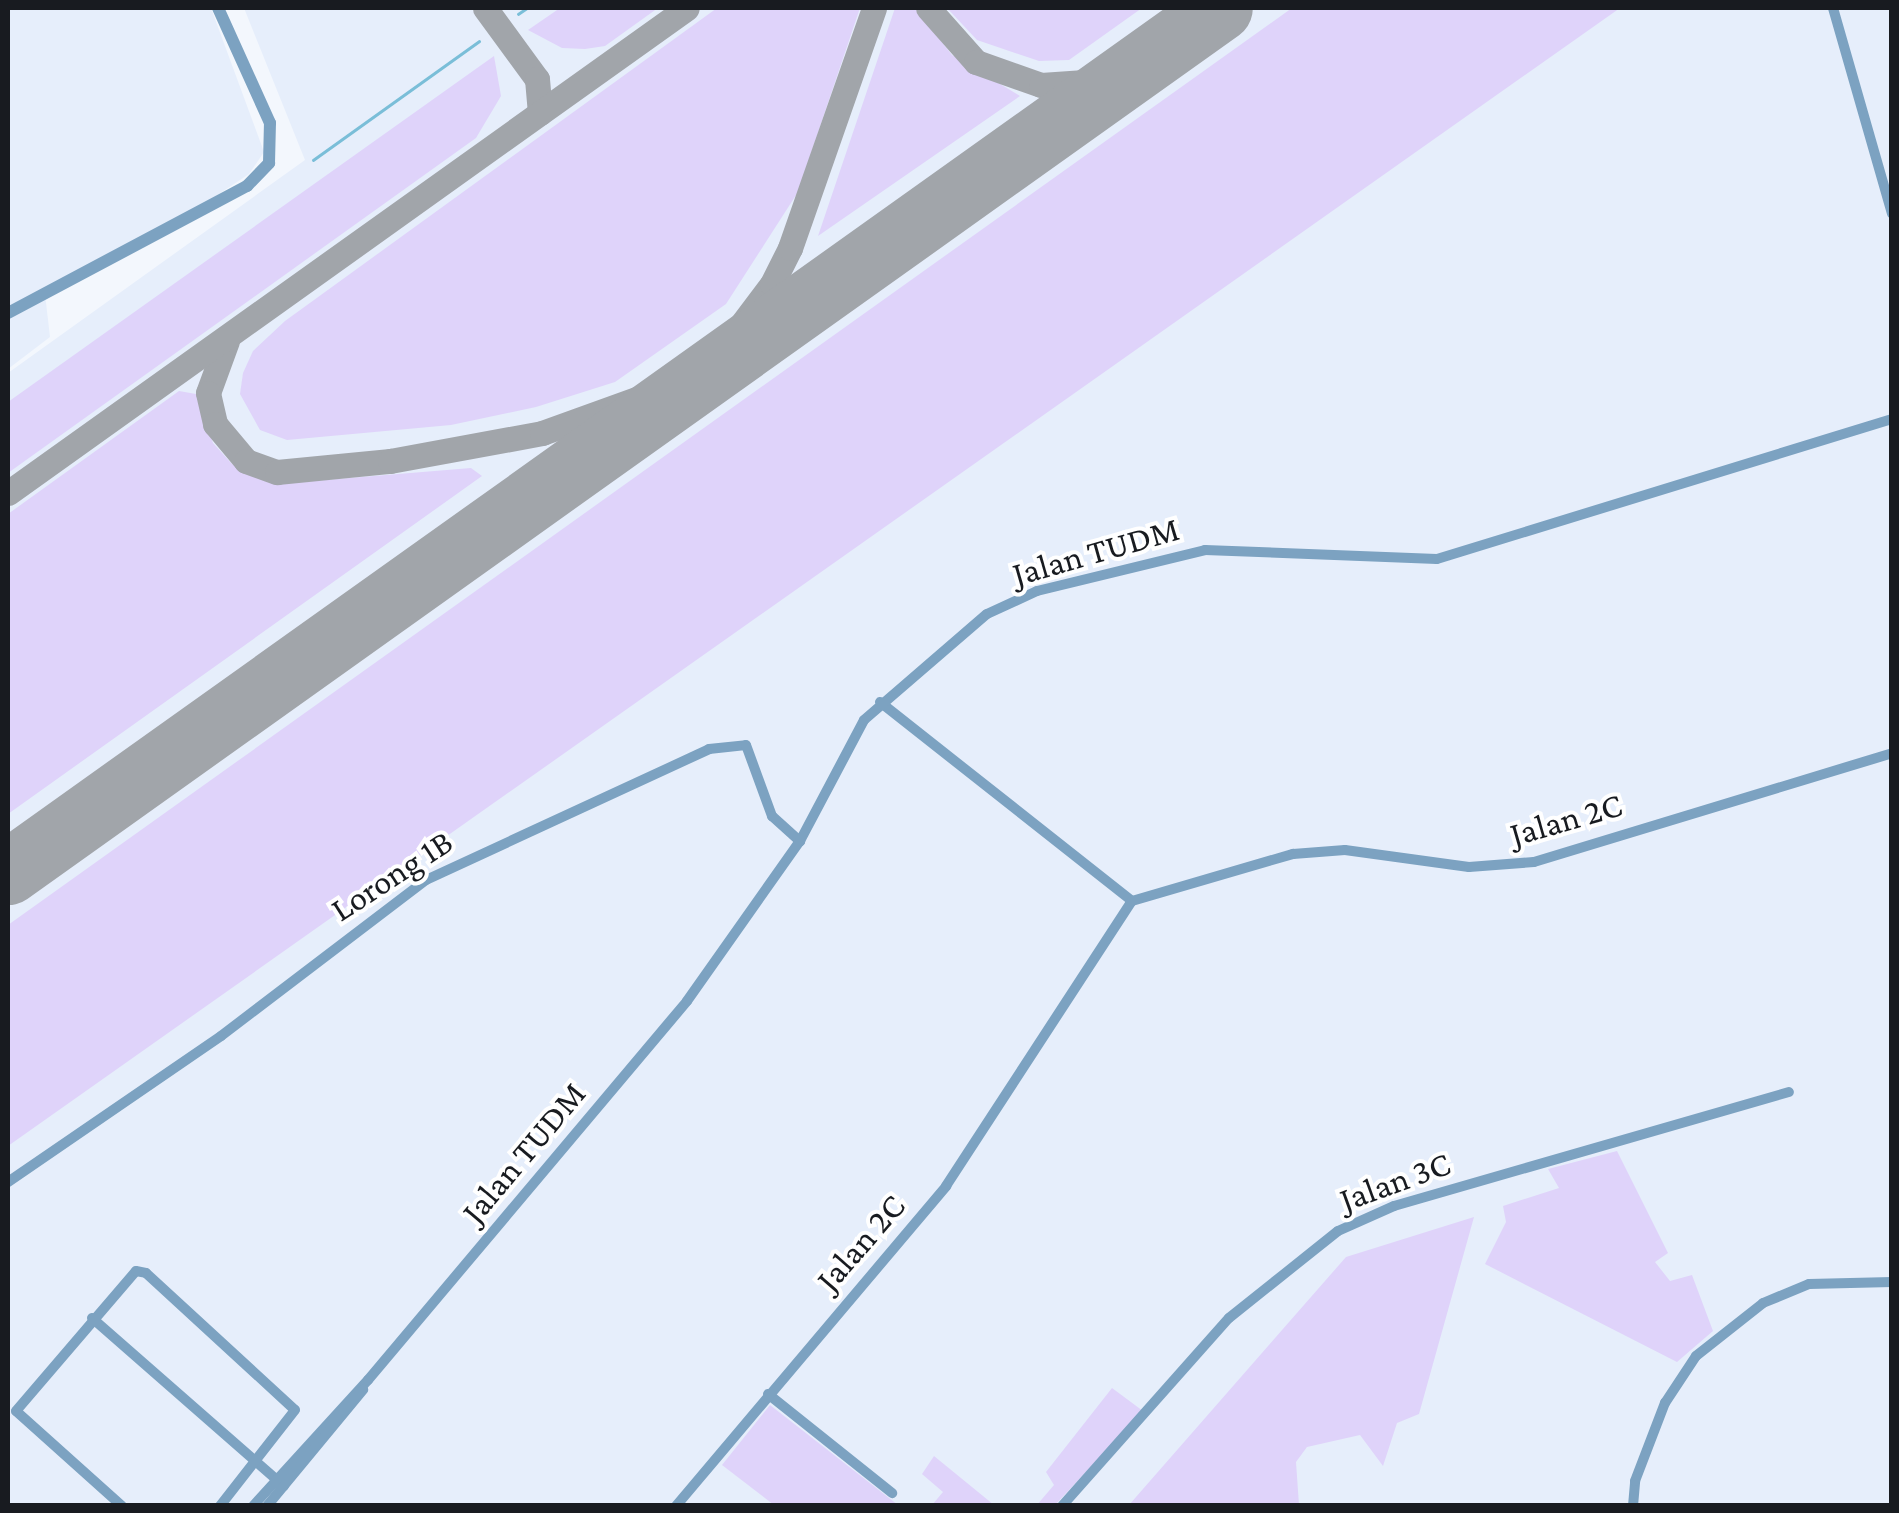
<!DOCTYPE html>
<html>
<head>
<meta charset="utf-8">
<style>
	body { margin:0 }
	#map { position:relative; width:1899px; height:1513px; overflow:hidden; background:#f3f7fd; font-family:"Crimson Pro",serif }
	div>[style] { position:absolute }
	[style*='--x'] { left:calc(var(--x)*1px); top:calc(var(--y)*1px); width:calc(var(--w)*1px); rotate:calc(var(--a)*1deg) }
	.built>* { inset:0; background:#e6eefb }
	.green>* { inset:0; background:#dfd3fa }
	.stream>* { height:2.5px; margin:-1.25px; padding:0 1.25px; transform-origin:1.25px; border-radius:1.25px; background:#7abed8 }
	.taxiway>* { height:25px; margin:-12.5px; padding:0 12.5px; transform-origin:12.5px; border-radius:12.5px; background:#a1a5aa }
	.runway>* { height:65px; margin:-32.5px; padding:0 32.5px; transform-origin:32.5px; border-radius:32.5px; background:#a1a5aa }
	.minor>* { height:10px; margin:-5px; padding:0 5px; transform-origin:5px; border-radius:5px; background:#7ca2c1 }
	.tertiary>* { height:12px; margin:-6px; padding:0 6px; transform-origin:6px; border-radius:6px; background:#7ca2c1 }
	span { translate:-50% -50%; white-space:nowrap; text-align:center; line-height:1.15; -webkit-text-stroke:8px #fff; paint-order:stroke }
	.street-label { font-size:35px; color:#181b20 }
	.frame { position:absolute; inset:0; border:10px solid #181b20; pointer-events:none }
</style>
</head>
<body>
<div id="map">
	<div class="built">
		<div style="clip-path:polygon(8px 8px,211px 8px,264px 152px,249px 174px,142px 245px,45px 294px,50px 337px,8px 369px)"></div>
		<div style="clip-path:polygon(244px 8px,1891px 8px,1891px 1505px,8px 1505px,8px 373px,305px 160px)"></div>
	</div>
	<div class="green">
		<div style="clip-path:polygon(560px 8px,658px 8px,605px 46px,585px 49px,562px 48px,528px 30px)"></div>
		<div style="clip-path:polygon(717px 8px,860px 8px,798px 192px,726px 304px,615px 382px,536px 407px,451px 425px,287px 440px,260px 430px,240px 394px,243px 373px,253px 351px,285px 321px)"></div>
		<div style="clip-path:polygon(895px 8px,915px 8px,952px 55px,1020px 96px,818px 236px)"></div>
		<div style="clip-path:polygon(947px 8px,1142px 8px,1069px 60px,1039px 61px,977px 40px)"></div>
		<div style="clip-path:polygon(1292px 8px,1620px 8px,8px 1146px,8px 925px)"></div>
		<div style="clip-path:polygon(494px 56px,501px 96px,476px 138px,8px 473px,8px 402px)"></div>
		<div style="clip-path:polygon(179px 391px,196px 394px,213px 443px,232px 464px,277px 484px,471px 468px,482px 476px,8px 814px,8px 514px)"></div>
		<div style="clip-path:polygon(1617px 1151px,1668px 1253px,1655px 1262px,1670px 1281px,1692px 1275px,1713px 1331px,1677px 1362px,1485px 1264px,1506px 1222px,1503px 1206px,1559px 1188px,1548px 1169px)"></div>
		<div style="clip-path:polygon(1474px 1217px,1419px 1414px,1397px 1423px,1383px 1466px,1360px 1435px,1307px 1447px,1296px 1462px,1299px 1505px,1129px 1505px,1346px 1257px)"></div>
		<div style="clip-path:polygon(1112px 1388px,1143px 1411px,1055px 1505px,1036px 1506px,1054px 1485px,1046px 1472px)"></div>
		<div style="clip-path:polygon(770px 1405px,898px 1505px,774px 1505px,722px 1465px)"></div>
		<div style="clip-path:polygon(934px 1456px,994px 1505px,932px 1505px,943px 1492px,922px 1474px)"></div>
	</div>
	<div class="stream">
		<div style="--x:518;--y:14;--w:11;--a:-34"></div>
		<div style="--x:313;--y:160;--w:204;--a:-35.6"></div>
	</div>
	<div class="taxiway">
		<div style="--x:485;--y:8;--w:88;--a:53.8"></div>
		<div style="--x:537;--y:79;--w:34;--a:85"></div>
		<div style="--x:928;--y:8;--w:72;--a:48.4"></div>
		<div style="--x:976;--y:62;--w:69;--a:19.5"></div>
		<div style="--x:1041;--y:85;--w:58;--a:-3.9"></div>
		<div style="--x:1099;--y:81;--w:60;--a:-25.7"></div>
		<div style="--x:227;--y:341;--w:55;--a:110.1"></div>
		<div style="--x:208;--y:393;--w:32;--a:77"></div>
		<div style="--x:215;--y:424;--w:48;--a:50"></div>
		<div style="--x:246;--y:461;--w:33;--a:20"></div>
		<div style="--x:277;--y:472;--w:114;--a:-5.6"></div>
		<div style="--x:390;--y:461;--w:155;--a:-10.4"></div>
		<div style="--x:542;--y:433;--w:109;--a:-19.8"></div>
		<div style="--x:645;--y:396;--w:124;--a:-27.4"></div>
		<div style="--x:723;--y:349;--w:81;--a:-53"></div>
		<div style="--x:772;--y:284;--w:40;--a:-63.4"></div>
		<div style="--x:790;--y:248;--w:254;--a:-70.7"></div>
		<div style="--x:8;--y:493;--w:834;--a:-35.54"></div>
	</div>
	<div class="runway">
		<div style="--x:8;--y:872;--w:1488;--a:-35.48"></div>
	</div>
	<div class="minor">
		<div style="--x:1833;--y:8;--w:214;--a:74"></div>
		<div style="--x:880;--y:702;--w:321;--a:38.3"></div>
		<div style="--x:8;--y:1182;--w:258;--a:-34.4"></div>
		<div style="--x:221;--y:1036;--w:258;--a:-37.3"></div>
		<div style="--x:426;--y:880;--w:312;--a:-24.8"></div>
		<div style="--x:709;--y:749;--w:37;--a:-6"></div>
		<div style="--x:746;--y:745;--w:76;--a:69.9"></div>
		<div style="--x:772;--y:816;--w:38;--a:42"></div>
		<div style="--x:92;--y:1318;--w:255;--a:41.2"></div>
		<div style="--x:768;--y:1394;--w:159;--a:38.6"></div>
		<div style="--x:122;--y:1506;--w:142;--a:-138.1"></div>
		<div style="--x:16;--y:1411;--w:184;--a:-49.4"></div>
		<div style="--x:136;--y:1271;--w:10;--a:11"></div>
		<div style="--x:146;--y:1273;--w:202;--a:42.6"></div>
		<div style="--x:295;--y:1410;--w:122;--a:128"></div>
		<div style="--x:253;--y:1506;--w:171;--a:-47.6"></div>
		<div style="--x:368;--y:1380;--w:495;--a:-49.9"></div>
		<div style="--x:687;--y:1001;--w:196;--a:-54.8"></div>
		<div style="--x:800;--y:841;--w:137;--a:-62.1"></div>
		<div style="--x:864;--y:720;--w:162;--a:-40.8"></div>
		<div style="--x:987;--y:614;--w:55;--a:-24.7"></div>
		<div style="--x:1037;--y:591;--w:173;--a:-13.7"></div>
		<div style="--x:1205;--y:550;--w:232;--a:2.2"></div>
		<div style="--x:1437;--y:559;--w:476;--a:-17.1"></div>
		<div style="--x:267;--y:1506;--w:151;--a:-50.4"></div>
		<div style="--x:676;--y:1506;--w:419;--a:-49.8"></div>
		<div style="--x:946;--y:1186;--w:340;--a:-56.9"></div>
		<div style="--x:1132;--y:901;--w:168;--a:-16.3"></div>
		<div style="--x:1293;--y:854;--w:52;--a:-4.4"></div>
		<div style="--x:1345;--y:850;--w:125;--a:7.8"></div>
		<div style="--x:1469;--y:867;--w:65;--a:-4.4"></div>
		<div style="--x:1534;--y:862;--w:374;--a:-16.9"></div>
		<div style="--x:1062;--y:1506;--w:251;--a:-48.4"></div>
		<div style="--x:1229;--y:1318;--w:139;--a:-38.6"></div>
		<div style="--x:1338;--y:1231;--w:61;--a:-24.1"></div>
		<div style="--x:1394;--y:1206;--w:411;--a:-16.1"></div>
		<div style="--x:1633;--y:1506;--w:25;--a:-85"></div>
		<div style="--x:1635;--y:1481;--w:84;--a:-69"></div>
		<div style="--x:1665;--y:1403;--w:56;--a:-56.6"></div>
		<div style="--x:1696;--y:1356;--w:85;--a:-38.3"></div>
		<div style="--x:1763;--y:1303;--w:50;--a:-22.4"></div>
		<div style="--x:1809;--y:1284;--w:83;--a:-1.4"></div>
	</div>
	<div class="tertiary">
		<div style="--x:8;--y:313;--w:271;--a:-28"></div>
		<div style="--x:247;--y:186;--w:32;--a:-46"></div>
		<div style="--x:269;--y:163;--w:40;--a:-88.6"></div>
		<div style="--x:270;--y:123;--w:126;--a:-114.3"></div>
	</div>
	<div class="street-label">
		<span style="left:1096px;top:552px;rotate:-16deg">Jalan TUDM</span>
		<span style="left:1566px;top:820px;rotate:-16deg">Jalan 2C</span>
		<span style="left:392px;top:876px;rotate:-33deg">Lorong 1B</span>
		<span style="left:524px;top:1153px;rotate:-50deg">Jalan TUDM</span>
		<span style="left:1395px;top:1182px;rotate:-20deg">Jalan 3C</span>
		<span style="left:861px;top:1243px;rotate:-49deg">Jalan 2C</span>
	</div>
	<div class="frame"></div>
</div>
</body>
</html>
